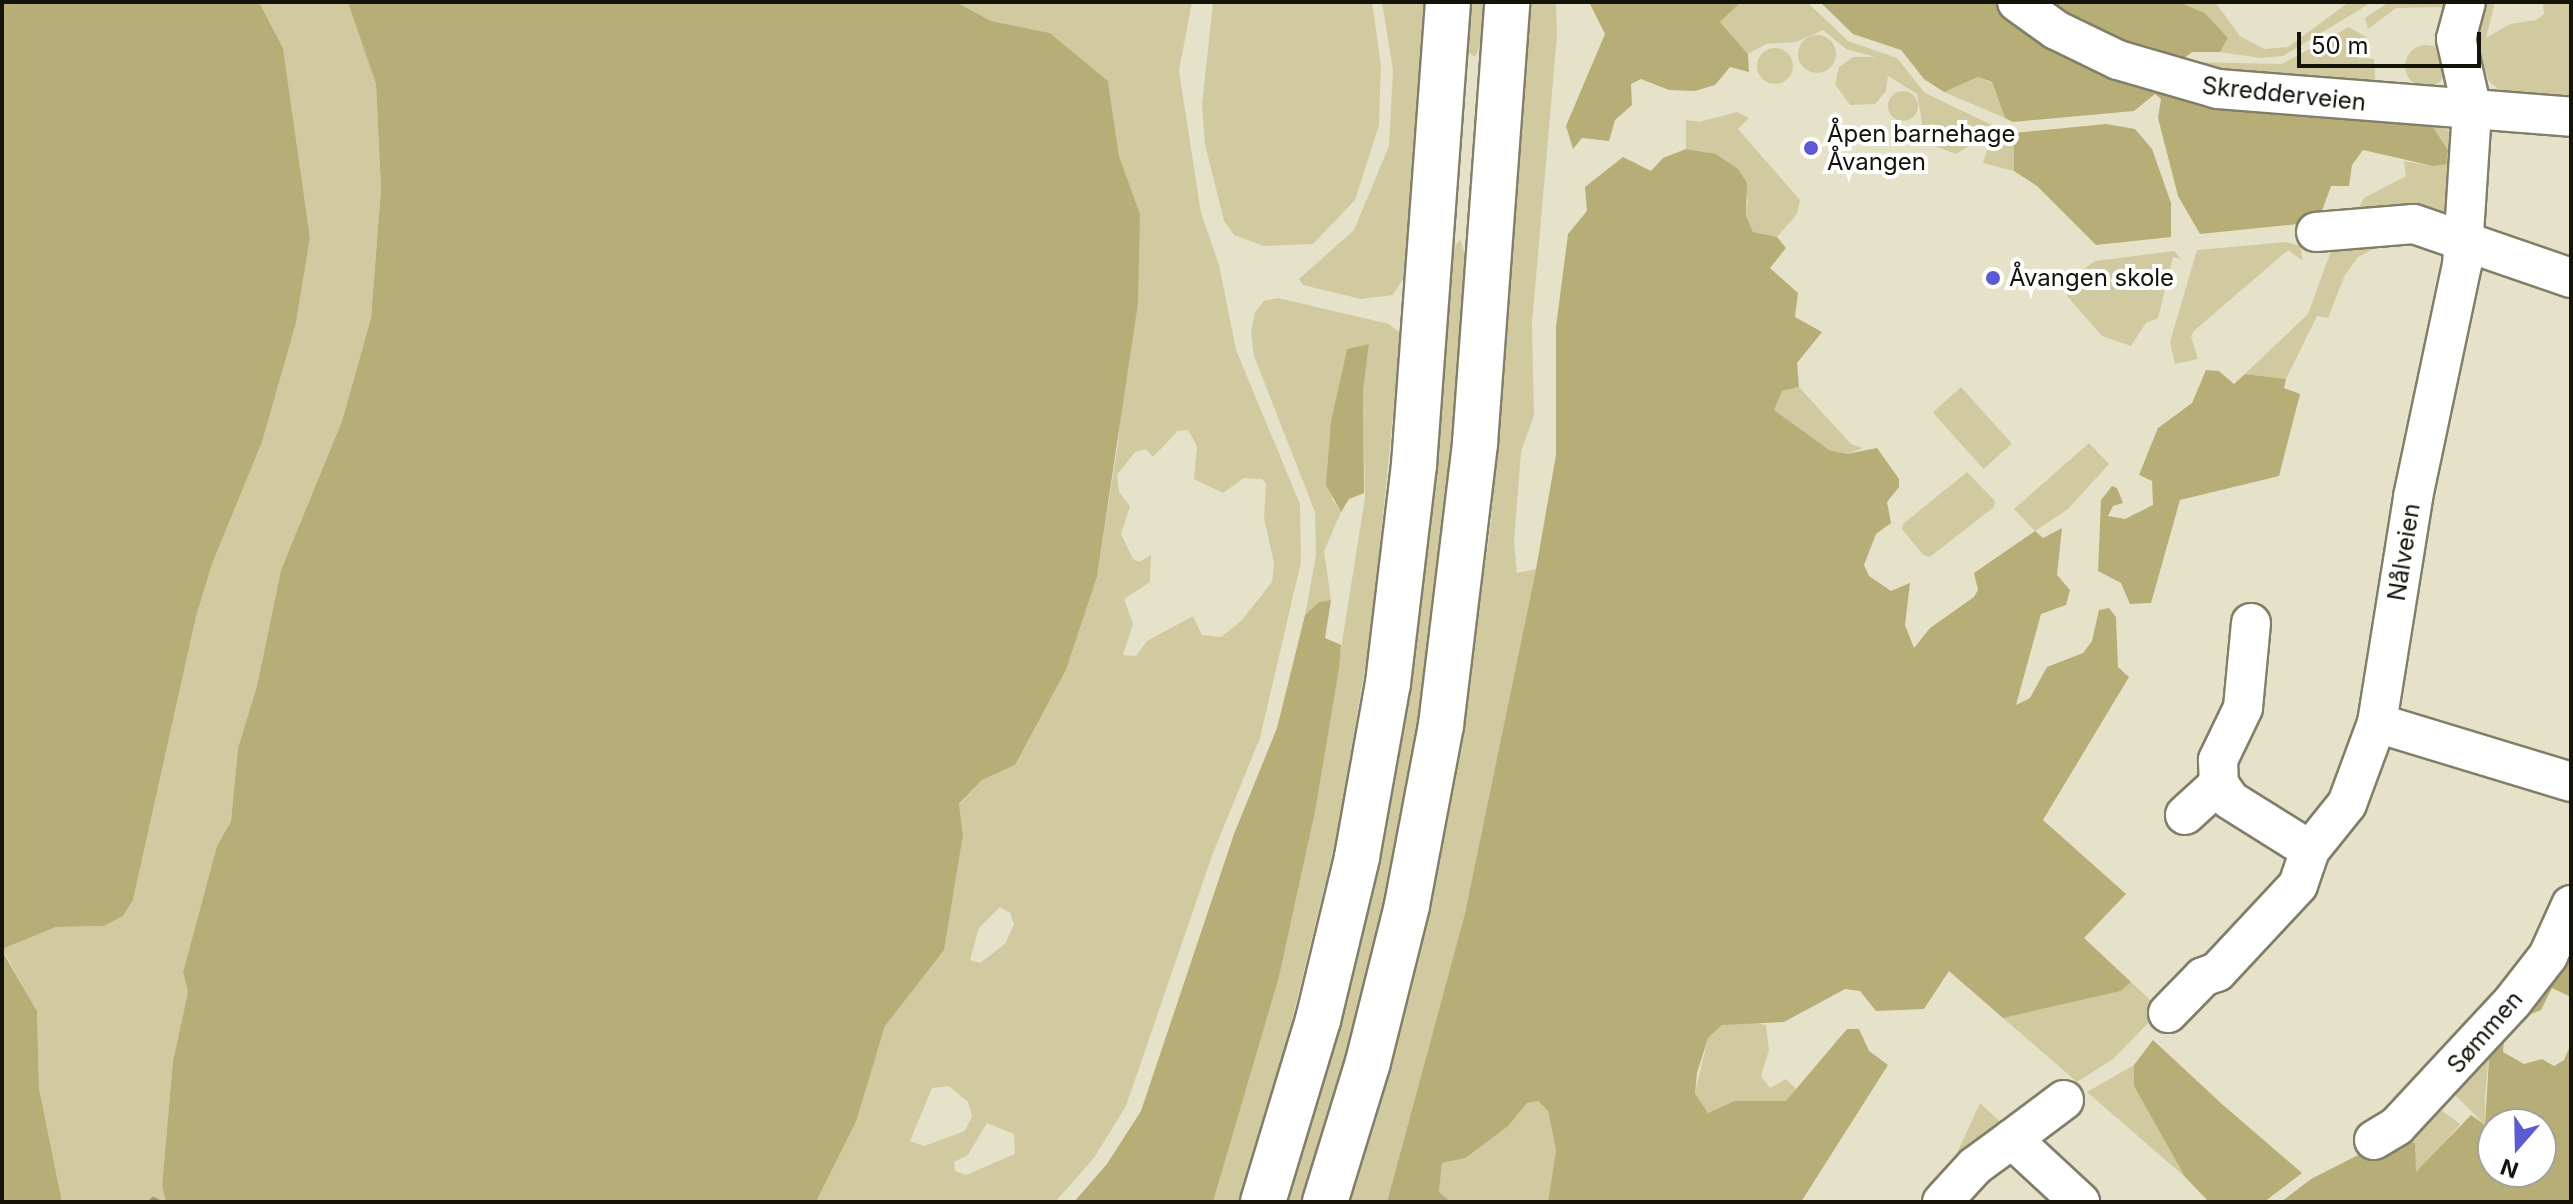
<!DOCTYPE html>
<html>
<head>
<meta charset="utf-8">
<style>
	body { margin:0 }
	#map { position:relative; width:2573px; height:1204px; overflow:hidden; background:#e6e2ca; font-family:Inter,sans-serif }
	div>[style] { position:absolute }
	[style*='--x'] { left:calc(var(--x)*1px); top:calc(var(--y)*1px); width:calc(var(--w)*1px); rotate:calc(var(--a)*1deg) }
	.green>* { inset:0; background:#d1caa0; transform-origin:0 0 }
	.round { border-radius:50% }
	.forest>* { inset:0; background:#b7ad77 }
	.stream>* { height:7px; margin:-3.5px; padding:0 3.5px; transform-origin:3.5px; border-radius:3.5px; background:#a49a65 }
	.roads { filter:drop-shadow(2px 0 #827e68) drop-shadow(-2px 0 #827e68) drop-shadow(0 2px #827e68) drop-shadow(0 -2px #827e68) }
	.minor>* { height:38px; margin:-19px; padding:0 19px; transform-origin:19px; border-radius:19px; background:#fff }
	.highway>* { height:44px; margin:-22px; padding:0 22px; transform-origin:22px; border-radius:22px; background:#fff }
	.dots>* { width:22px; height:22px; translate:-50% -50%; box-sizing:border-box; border:4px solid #fff; border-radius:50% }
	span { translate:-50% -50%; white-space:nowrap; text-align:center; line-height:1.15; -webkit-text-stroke:8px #fff; paint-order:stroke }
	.street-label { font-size:24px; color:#14130a }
	.poi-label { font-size:24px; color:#14130a }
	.left { translate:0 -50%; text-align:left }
	.frame { position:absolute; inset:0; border:4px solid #14130a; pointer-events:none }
	.north { position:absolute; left:2477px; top:1108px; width:80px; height:80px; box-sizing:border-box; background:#fff; border:2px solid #a1a19d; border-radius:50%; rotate:200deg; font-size:22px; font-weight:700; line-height:32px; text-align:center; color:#14130a }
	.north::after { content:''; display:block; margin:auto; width:28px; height:36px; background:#5c5bd3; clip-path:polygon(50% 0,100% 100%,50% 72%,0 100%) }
	.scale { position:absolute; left:2297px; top:32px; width:184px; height:36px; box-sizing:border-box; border:4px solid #14130a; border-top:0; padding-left:10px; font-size:24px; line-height:28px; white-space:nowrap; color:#14130a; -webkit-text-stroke:6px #fff; paint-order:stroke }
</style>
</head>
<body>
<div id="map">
	<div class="green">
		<div style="clip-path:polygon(259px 2px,348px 2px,351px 6px,376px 84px,381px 189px,371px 318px,342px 421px,281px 570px,257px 686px,238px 748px,231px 821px,217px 846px,183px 972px,188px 992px,173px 1061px,162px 1186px,166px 1202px,62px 1202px,39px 1088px,37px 1011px,2px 949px,56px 927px,104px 926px,123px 916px,133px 900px,196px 617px,212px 564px,262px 442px,296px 323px,310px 238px,283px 48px)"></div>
		<div style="clip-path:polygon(evenodd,956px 2px,1192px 2px,1179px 71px,1201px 213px,1219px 265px,1236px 350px,1300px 504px,1301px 562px,1260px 738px,1213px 853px,1126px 1106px,1094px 1158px,1055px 1202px,816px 1202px,856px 1122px,885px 1026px,944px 949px,963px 835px,959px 805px,982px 780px,1015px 765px,1066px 670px,1097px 577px,1118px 443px,1140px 214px,1119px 156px,1108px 81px,1050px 33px,991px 21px,956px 2px,1188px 430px,1197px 446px,1194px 479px,1223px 493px,1244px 478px,1262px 479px,1266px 484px,1264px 519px,1274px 563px,1272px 582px,1242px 620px,1221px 637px,1202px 635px,1193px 616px,1147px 641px,1136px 656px,1123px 655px,1133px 624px,1124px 599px,1150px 582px,1151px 555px,1139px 562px,1133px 559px,1121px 534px,1130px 506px,1119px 492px,1117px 475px,1135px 452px,1146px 449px,1153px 457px,1178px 431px,1188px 430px,956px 2px,1000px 907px,1010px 913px,1014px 925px,1005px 944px,980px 963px,970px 960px,979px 928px,1000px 907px,956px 2px,949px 1086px,968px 1102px,972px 1116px,965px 1131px,924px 1146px,910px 1141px,932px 1088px,949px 1086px,956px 2px,987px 1123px,1014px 1134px,1015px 1154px,966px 1175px,955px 1171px,954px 1162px,968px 1155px,987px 1123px)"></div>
		<div style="clip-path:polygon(1213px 2px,1372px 2px,1381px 66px,1379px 125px,1355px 200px,1313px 244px,1264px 246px,1234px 235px,1224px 221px,1205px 145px,1202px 105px)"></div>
		<div style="clip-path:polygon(1382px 2px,1425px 2px,1406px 274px,1393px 295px,1361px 299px,1303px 285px,1299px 279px,1354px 230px,1389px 146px,1393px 70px)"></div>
		<div style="clip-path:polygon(1464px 2px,1492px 2px,1490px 24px,1475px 57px,1466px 50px)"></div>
		<div style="clip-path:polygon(1530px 2px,1556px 2px,1557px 35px,1532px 324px,1534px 415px,1521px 452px,1514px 542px,1517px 573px,1536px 569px,1465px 913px,1387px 1202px,1350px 1202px,1406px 1007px,1457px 768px,1491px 522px)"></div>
		<div style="clip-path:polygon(1741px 2px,1807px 2px,1848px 41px,1897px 58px,1925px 93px,1994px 126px,1993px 131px,1956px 154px,1937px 147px,1924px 134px,1917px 94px,1888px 76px,1886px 91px,1875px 104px,1850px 105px,1835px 84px,1839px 67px,1853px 57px,1875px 57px,1846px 49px,1823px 30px,1796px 42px,1766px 44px,1748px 54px,1720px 22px)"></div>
		<div style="clip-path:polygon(2179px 2px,2215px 2px,2240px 36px,2264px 49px,2288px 47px,2349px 2px,2372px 2px,2283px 56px,2261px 58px,2220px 52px,2228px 38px,2205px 13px)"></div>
		<div style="clip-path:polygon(2389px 2px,2455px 2px,2454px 7px,2396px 8px,2368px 29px,2365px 18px)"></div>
		<div style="clip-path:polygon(2482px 2px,2495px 2px,2486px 38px,2510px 24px,2536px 20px,2544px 14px,2543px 2px,2571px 2px,2571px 107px,2505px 95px,2489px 81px,2474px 42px)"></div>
		<div style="clip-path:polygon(2349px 27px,2366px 37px,2357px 58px,2374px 59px,2376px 88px,2223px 78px,2190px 62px,2282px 64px)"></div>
		<div class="round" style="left:1798px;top:35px;width:38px;height:38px"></div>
		<div class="round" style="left:2405px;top:45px;width:42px;height:42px"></div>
		<div class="round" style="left:1757px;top:48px;width:36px;height:36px"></div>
		<div style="clip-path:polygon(1978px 77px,1992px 83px,2005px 118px,1944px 92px)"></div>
		<div class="round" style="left:1888px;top:91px;width:30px;height:30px"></div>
		<div style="clip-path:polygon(1737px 112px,1749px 118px,1738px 129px,1800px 200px,1797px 214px,1777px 237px,1753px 232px,1746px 216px,1748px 200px,1716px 154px,1686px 149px,1686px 120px,1699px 122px)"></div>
		<div style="clip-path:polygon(2431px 124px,2443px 125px,2456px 140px,2448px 208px,2438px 213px,2353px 218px,2364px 198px,2406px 176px,2404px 161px,2433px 166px,2448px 150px)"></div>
		<div style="clip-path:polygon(2014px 133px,2014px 171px,1983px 163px,1988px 147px)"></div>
		<div style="clip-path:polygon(1460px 239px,1471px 272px,1444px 594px,1384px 935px,1309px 1202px,1280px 1202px,1448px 258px)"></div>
		<div style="clip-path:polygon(2286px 242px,2300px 246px,2303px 261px,2288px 250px,2195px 330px,2191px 336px,2198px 359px,2175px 364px,2170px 342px,2197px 250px)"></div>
		<div style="clip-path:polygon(2334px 243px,2385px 243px,2358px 257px,2345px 275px,2328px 318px,2317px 316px,2286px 379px,2245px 374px,2308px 314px)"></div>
		<div style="clip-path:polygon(2174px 251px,2181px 259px,2173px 257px,2158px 318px,2146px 323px,2131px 346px,2102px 336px,2067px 296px,2073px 277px,2095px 261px)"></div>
		<div style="clip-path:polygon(1278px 298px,1389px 324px,1401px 334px,1372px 625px,1338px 831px,1283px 1057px,1238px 1202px,1213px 1202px,1279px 977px,1315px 812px,1365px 498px,1363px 392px,1369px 344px,1347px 349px,1331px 421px,1332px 499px,1341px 512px,1324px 551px,1331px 600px,1319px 602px,1305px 615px,1316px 556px,1315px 512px,1254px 356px,1251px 332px,1255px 312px,1264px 301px)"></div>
		<div style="clip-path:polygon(1799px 387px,1851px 444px,1863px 448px,1847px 454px,1829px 450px,1786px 424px,1774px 410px,1774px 401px,1782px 391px)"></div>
		<div style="left:1961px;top:387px;width:76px;height:38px;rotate:48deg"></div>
		<div style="clip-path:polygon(2089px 443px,2109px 464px,2068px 509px,2035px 531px,2014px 509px)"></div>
		<div style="clip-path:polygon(1967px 472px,1995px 501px,1994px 507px,1930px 557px,1924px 556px,1902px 529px,1903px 524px)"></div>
		<div style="clip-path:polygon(2131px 982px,2161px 1010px,2113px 1059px,2077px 1082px,2003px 1018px,2121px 991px)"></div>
		<div style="clip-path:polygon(1750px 1022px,1766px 1025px,1769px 1050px,1761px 1076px,1770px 1088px,1786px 1079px,1797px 1090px,1786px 1101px,1734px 1101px,1708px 1113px,1695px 1093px,1708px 1038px,1722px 1025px)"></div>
		<div style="clip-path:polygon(2490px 1043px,2485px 1099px,2485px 1125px,2456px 1096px,2455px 1085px)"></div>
		<div style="clip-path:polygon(2134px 1065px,2134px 1086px,2185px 1177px,2087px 1092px)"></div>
		<div style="clip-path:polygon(1538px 1101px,1548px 1111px,1556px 1150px,1548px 1202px,1451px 1202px,1439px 1192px,1442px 1163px,1467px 1158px,1508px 1125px,1527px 1103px)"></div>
		<div style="clip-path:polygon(1980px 1103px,2009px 1130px,1971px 1161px,1956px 1155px)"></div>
		<div style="clip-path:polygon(2433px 1104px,2460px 1124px,2427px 1163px,2416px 1172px,2412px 1160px,2416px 1150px,2379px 1154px)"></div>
	</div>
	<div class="forest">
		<div style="clip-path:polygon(2px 2px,259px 2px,283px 48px,310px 238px,296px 323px,262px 442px,212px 564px,196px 617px,133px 900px,123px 916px,104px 926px,56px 927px,2px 949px)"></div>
		<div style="clip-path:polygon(348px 2px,956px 2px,991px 21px,1050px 33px,1108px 81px,1119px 156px,1140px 214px,1138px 303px,1097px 577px,1066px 670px,1015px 765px,982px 780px,959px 804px,963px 835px,944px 950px,885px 1026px,856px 1122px,816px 1202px,166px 1202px,162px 1186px,173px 1061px,188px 992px,183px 972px,217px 846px,231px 821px,238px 748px,257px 686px,281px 570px,342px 421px,371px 318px,381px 189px,376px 84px)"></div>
		<div style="clip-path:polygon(1589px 2px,1741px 2px,1720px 22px,1748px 54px,1749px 72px,1730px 67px,1715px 85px,1695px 91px,1669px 90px,1641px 79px,1631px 84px,1632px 105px,1615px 120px,1609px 141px,1582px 138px,1573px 149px,1566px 126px,1605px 34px)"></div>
		<div style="clip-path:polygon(1820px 2px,1998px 2px,2015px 15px,2295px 111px,2431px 124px,2448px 150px,2446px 164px,2433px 166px,2363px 150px,2352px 165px,2349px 186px,2331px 186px,2318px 222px,2200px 234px,2178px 196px,2158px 118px,2161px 99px,2155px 94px,2134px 111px,2013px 122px,2005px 118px,1992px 82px,1978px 77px,1944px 92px,1924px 79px,1901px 50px,1853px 34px)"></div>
		<div style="clip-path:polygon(2035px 2px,2179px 2px,2205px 13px,2228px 38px,2220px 52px,2192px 52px,2172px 68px)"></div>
		<div style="clip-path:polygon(2106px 124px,2135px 129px,2152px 149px,2171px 203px,2171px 237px,2096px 245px,2037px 186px,2014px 171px,2014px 133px)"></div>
		<div style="clip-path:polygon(1686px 149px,1716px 154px,1738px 169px,1747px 183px,1746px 216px,1753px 232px,1777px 237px,1786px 248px,1770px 268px,1798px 293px,1795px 317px,1822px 332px,1797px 363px,1799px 387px,1782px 391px,1774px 410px,1829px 450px,1847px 454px,1877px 448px,1899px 479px,1899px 487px,1887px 502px,1891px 523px,1876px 534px,1864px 565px,1869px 576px,1891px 591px,1910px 583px,1905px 625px,1914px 648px,1930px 628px,1974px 597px,1978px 590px,1974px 573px,2035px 531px,2043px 538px,2062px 528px,2057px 575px,2070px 590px,2066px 605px,2041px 614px,2016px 705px,2030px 698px,2047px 667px,2083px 653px,2092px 641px,2099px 610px,2109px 608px,2116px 617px,2118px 667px,2129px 677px,2043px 820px,2126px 894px,2084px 938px,2131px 982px,2121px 991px,2003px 1018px,1949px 971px,1924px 1009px,1876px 1011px,1860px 991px,1845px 989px,1784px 1022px,1722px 1025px,1708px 1038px,1697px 1073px,1695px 1093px,1708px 1113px,1734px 1101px,1786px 1101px,1847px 1029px,1859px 1029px,1869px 1051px,1888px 1065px,1801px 1202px,1548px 1202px,1556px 1150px,1548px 1111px,1538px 1101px,1527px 1103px,1508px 1126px,1466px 1158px,1442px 1163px,1439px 1192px,1451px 1202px,1387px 1202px,1465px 913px,1536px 569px,1556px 455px,1556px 327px,1568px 234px,1587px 211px,1585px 187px,1623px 157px,1651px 171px,1663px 158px)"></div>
		<div style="clip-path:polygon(1369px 344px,1363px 392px,1364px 493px,1349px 499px,1341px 512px,1326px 485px,1331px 421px,1347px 349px)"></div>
		<div style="clip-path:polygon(2206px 370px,2219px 371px,2234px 384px,2245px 374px,2286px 379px,2284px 388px,2300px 394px,2279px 476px,2180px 500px,2151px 603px,2130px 604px,2121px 583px,2098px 571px,2101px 500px,2112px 486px,2117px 488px,2123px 503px,2113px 506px,2108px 516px,2125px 519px,2153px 505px,2152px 481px,2139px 475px,2147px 455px,2158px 428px,2192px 403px)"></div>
		<div style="clip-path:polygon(1331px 600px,1325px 638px,1341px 645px,1339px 668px,1315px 812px,1279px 977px,1213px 1202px,1074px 1202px,1107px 1164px,1141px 1111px,1234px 834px,1277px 728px,1305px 615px,1319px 602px)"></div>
		<div style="clip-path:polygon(evenodd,2571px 930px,2571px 997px,2552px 988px,2541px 1010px,2526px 1016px,2504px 1040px,2503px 1052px,2524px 1064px,2542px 1059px,2554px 1066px,2564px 1060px,2571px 1044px,2571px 1202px,2281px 1202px,2311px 1179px,2374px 1147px,2386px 1155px,2403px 1142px,2415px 1143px,2416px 1172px,2471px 1115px,2485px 1125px,2490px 1043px,2571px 930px,2493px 1124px,2541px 1124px,2541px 1172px,2493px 1172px,2493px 1124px)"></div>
		<div style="clip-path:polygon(2px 951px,37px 1011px,39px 1088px,62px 1202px,2px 1202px)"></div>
		<div style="clip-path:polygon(2153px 1040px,2223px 1105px,2302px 1173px,2264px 1202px,2209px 1202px,2185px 1177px,2134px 1086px,2134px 1065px)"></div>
	</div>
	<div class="stream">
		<div style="--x:153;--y:1200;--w:4;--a:27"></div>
	</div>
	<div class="roads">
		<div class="minor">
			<div style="--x:2017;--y:2;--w:48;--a:35.7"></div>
			<div style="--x:2056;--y:30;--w:69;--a:25.8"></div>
			<div style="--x:2118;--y:60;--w:104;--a:16.2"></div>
			<div style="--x:2218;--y:89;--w:354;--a:4.5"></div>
			<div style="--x:2316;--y:232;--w:98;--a:-4.7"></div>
			<div style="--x:2414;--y:224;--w:166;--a:19"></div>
			<div style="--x:2251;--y:623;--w:85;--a:95.4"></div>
			<div style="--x:2243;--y:708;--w:58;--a:115.7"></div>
			<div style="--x:2218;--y:760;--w:24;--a:88"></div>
			<div style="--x:2219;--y:784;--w:19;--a:55"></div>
			<div style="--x:2230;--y:800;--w:94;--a:32"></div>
			<div style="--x:2377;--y:723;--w:203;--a:16.9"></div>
			<div style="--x:2185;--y:815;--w:46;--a:-42.4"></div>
			<div style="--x:2168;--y:1013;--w:50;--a:-45.8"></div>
			<div style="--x:2203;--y:977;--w:15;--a:-20"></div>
			<div style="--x:2217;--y:972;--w:119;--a:-47"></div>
			<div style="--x:2298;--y:885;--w:37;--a:-71"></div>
			<div style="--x:2310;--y:850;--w:59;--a:-51.2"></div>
			<div style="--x:2347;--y:804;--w:86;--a:-69.7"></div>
			<div style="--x:2377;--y:723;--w:229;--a:-80.9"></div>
			<div style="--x:2413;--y:497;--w:237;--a:-78.1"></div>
			<div style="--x:2462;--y:265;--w:155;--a:-86.3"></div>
			<div style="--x:2472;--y:110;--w:73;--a:-102.7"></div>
			<div style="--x:2456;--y:39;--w:38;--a:-75"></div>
			<div style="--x:2012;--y:1139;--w:65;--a:-36.9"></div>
			<div style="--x:2374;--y:1140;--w:27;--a:-31"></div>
			<div style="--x:2397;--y:1126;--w:171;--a:-47.1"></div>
			<div style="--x:2513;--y:1001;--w:57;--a:-52.1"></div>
			<div style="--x:2548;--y:956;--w:56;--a:-65.7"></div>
			<div style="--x:1942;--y:1202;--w:49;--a:-47.5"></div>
			<div style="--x:1975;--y:1166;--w:46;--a:-36.1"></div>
			<div style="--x:2012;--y:1139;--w:93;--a:42.8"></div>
		</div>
		<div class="highway">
			<div style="--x:1263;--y:1202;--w:190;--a:-73.2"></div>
			<div style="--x:1318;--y:1020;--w:168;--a:-76.5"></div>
			<div style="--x:1357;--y:857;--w:177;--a:-79.9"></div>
			<div style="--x:1388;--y:683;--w:220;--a:-83.2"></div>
			<div style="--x:1414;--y:465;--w:464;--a:-85.8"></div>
			<div style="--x:1325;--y:1202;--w:146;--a:-72.9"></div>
			<div style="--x:1368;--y:1062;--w:162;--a:-76"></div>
			<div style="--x:1407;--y:905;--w:183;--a:-79.3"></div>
			<div style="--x:1441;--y:725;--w:284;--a:-83.1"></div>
			<div style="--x:1475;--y:443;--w:442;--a:-85.8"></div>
		</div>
	</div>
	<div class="dots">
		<div style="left:1811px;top:148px;background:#5c5bd3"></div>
		<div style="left:1993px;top:278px;background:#5c5bd3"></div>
	</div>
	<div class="street-label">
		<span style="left:2284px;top:94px;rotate:6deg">Skredderveien</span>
		<span style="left:2404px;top:552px;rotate:-81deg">Nålveien</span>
		<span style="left:2485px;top:1032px;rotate:-49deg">Sømmen</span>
	</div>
	<div class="poi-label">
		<span class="left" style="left:1827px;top:148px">Åpen barnehage<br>Åvangen</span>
		<span class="left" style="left:2009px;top:278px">Åvangen skole</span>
	</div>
	<div class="frame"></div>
	<div class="north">N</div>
	<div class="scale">50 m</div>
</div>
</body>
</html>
